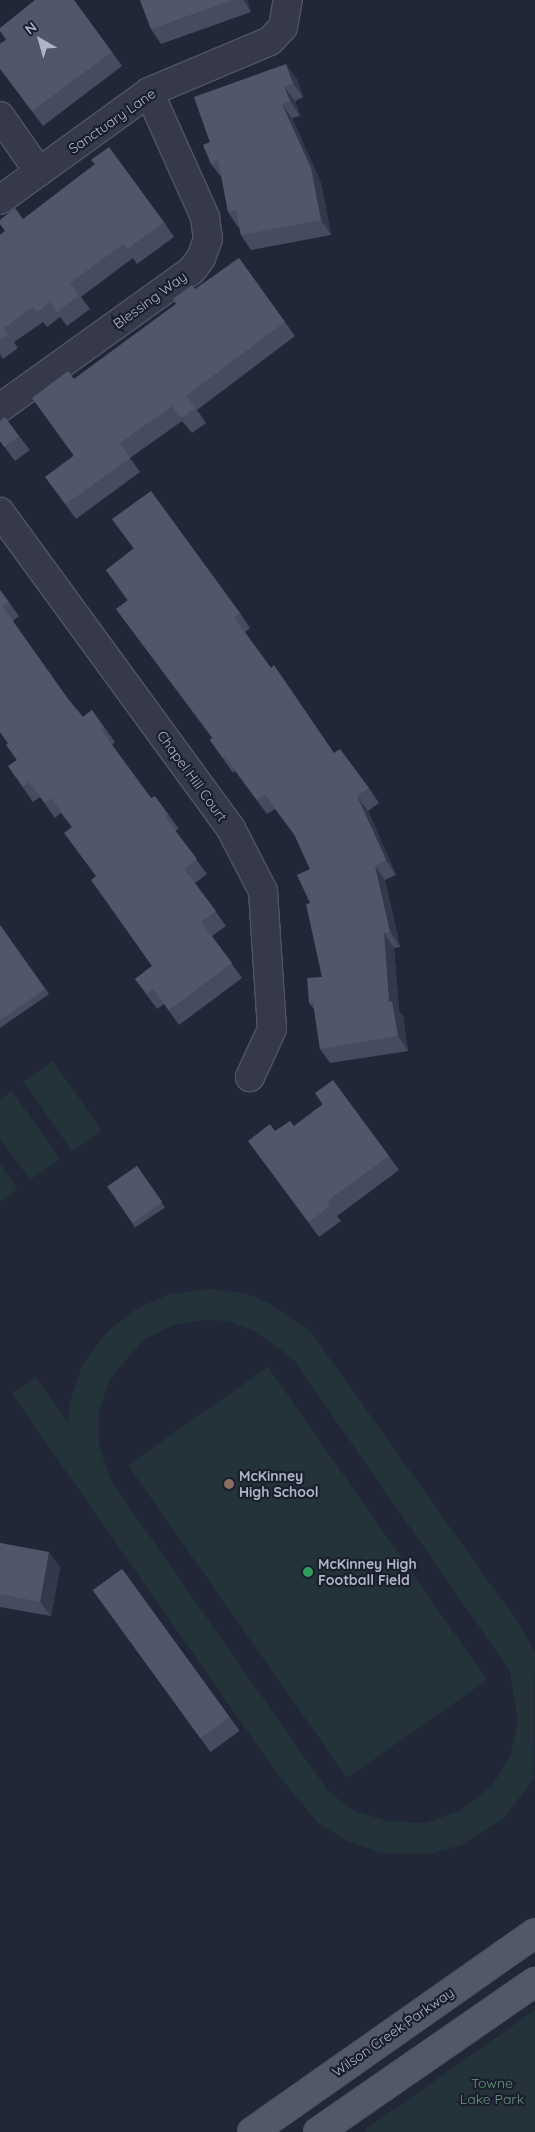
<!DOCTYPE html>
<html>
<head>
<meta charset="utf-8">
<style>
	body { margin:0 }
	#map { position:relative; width:535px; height:2132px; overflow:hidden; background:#222738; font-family:Quicksand,sans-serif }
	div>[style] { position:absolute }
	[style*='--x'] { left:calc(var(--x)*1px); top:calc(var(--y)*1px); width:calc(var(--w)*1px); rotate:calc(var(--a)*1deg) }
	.green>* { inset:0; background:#233339; transform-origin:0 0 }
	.roads { filter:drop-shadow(1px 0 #505463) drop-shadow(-1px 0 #505463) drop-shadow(0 1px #505463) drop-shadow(0 -1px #505463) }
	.minor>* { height:28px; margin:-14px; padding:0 14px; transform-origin:14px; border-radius:14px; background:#353949 }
	.major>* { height:28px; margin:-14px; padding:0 14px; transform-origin:14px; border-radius:14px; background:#535869 }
	.wall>* { inset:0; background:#464c60; transform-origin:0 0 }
	.shaded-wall>* { inset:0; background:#33384b }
	.building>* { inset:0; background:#51576b; transform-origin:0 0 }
	.dots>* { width:14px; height:14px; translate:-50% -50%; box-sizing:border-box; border:2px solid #1a1f2d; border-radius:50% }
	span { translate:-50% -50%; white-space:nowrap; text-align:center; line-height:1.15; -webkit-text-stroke:4.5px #1a1f2d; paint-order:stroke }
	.street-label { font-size:14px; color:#b0b4c5 }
	.poi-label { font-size:14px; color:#b0b4c5; font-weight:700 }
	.left { translate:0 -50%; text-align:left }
	.park-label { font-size:14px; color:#68957b }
	.north { position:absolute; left:15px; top:15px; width:50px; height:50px; -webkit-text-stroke:4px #1a1f2d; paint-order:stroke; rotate:322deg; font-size:14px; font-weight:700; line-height:20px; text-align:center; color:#b0b4c5 }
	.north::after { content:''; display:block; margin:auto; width:18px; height:22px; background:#b0b4c5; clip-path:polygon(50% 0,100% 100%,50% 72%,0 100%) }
</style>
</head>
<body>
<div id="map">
	<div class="green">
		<div style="left:53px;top:1061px;width:85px;height:36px;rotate:55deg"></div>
		<div style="clip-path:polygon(12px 1091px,60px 1159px,30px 1180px,0 1138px,0 1099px)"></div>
		<div style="clip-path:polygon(0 1164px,18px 1189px,0 1202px)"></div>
		<div style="clip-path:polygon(evenodd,211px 1289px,248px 1294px,268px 1303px,310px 1331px,519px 1624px,535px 1652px,534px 1778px,504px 1818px,461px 1845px,430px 1854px,381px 1853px,348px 1841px,318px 1823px,278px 1775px,12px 1394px,36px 1377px,68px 1422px,71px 1398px,82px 1366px,106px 1333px,136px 1309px,154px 1301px,170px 1294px,211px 1289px,206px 1320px,226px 1321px,255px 1331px,293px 1359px,510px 1671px,518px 1722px,510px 1757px,492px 1786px,460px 1811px,425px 1823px,386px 1821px,352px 1810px,328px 1791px,111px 1481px,100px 1449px,98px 1432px,99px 1412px,110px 1379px,143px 1340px,173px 1325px,206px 1320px)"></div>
		<div style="left:268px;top:1367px;width:382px;height:171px;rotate:55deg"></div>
		<div style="clip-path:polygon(535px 2010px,535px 2132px,362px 2132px)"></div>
	</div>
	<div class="roads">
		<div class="minor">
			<div style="--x:0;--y:116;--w:68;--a:55.1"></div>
			<div style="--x:0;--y:200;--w:184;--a:-35.9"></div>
			<div style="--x:149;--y:92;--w:131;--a:-22.9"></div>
			<div style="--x:270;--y:41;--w:19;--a:-47"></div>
			<div style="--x:283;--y:27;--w:27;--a:-80"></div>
			<div style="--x:0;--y:408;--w:236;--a:-35.7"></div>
			<div style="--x:192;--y:270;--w:15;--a:-53"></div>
			<div style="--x:201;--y:258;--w:20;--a:-70"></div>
			<div style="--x:208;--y:239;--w:22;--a:-98"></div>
			<div style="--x:205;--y:217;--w:137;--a:-114.1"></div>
			<div style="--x:0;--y:512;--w:392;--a:53.9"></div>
			<div style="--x:231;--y:829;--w:70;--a:62.7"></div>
			<div style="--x:263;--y:891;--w:138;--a:86.3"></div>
			<div style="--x:272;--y:1029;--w:53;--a:114.6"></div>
		</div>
		<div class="major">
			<div style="--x:252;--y:2132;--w:346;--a:-35.1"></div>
			<div style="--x:318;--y:2132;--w:264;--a:-34.7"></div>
		</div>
	</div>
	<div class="wall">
		<div style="clip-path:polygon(140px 0,247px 0,251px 12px,161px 44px,151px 29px)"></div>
		<div style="clip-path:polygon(0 31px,112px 52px,122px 66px,43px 126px,0 69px,0 44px,6px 40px)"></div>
		<div style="clip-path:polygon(297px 79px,303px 97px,295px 101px,300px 116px,292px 118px,321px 183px,331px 235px,251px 250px,241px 235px,239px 227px,238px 227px,228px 212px,222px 178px,211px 164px,210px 142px,194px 97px)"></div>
		<div style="clip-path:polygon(23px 219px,164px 222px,174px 237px,137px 264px,133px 258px,81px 297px,90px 309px,67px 326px,60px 317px,47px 327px,43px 322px,14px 342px,18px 348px,3px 359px,0 354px,0 235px)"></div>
		<div style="clip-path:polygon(239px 258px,295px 336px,197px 410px,206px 423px,192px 433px,182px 421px,130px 458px,140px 472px,76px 519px,45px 477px,73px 456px,74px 379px)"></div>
		<div style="clip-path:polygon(0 421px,19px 436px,30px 450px,15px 461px,0 441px)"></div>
		<div style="clip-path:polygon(112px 519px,240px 613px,250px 628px,245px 632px,271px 668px,334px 753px,369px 788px,379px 803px,368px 811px,396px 875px,385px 880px,400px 947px,394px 948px,399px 1011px,403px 1016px,408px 1051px,330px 1063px,320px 1049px,314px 1009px,309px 1003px,322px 977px,310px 903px,310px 869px,295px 836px,275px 809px,267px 814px,235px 771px,233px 773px,210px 740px,212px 738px,116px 609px,128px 601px,106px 570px,134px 549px)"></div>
		<div style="clip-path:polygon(0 590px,19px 616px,13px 621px,68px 699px,83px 717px,92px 710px,115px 742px,112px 745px,151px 798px,168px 814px,179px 829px,175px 831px,207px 874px,195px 883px,226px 926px,212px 936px,242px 978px,179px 1025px,164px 1004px,157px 1009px,135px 979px,152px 966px,96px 876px,72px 827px,61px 813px,55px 818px,40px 797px,33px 802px,8px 766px,17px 760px,8px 743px,0 732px)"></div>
		<div style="clip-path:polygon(0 925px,49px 994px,0 1028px)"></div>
		<div style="clip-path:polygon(315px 1093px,389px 1156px,399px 1170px,337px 1216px,341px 1221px,319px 1237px,248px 1141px,294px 1126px,323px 1105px)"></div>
		<div style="left:137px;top:1166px;width:50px;height:36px;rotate:56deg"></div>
		<div style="clip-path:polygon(0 1543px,60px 1567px,51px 1616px,0 1607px)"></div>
		<div style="left:122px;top:1569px;width:200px;height:36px;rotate:54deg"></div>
	</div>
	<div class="shaded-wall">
		<div style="clip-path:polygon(243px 0,247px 0,251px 12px)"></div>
		<div style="clip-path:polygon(286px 64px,297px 79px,303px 97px,293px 83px)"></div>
		<div style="clip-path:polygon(284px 86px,295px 101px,300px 116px,290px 101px)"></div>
		<div style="clip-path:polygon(282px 104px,292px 118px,321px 183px,331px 235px,321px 220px)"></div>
		<div style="clip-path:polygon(357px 796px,368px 811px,396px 875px,386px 860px)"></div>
		<div style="clip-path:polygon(375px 866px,385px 880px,400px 947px,390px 932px)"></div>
		<div style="clip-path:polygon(384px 933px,394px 948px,399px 1011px,403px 1016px,408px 1051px,398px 1036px,389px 1002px)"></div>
		<div style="clip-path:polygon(49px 1552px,60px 1567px,51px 1616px,40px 1602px)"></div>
	</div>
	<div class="building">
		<div style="clip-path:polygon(35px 0,74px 0,112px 52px,32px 111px,0 68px,0 44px,7px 39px,0 31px,0 28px)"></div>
		<div style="clip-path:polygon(140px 0,233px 0,151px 29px)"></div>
		<div style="clip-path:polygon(286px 64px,293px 83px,284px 86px,290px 101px,282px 104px,311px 168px,321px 220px,241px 235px,236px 210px,228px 212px,218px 160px,211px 164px,203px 145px,210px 142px,194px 97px)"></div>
		<div style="clip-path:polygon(109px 147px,164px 222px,127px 249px,123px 244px,70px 283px,79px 295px,57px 312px,50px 302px,37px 312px,33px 307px,4px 328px,8px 334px,0 340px,0 235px,5px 231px,0 224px,0 220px,15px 208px,23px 219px,95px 164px,91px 160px)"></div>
		<div style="clip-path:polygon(239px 258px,285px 322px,186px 396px,196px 408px,181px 418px,172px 406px,120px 443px,130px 458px,66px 504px,45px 477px,74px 456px,32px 398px,68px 371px,74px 379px,176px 304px,173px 299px,192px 285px,195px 289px)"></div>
		<div style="clip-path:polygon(5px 417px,19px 436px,4px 447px,0 441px,0 421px)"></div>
		<div style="clip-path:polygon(151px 491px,240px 613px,234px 618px,271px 668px,274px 665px,334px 753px,340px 749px,369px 788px,357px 796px,386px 860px,375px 866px,390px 932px,384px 933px,389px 1002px,392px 1001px,398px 1036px,320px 1049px,313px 1002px,309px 1003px,307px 978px,322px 977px,306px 904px,310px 903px,297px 875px,310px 869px,294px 834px,265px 794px,257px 800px,225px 756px,223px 758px,210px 740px,213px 738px,116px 609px,128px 600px,106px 570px,134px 548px,112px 519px)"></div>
		<div style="clip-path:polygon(0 590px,9px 602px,2px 606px,68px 699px,83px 717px,92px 710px,104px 728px,101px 730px,151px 798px,155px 796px,168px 814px,165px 817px,197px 859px,184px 869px,216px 911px,201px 922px,232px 963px,169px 1010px,153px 989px,147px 994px,135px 979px,152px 966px,91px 880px,96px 876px,64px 833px,72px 827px,51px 798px,45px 803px,29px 782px,23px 787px,8px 766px,17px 760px,6px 745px,8px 743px,0 732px)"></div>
		<div style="clip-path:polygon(0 925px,45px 989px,0 1020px)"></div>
		<div style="clip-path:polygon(333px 1080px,389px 1156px,327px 1201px,330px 1206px,309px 1222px,248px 1141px,270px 1124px,275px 1131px,290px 1121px,294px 1126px,323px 1104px,315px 1093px)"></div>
		<div style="left:137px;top:1166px;width:44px;height:36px;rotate:55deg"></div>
		<div style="clip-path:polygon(0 1543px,49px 1552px,40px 1602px,0 1594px)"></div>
		<div style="left:122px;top:1569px;width:183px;height:36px;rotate:54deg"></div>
	</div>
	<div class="dots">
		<div style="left:229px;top:1484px;background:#8d6e63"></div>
		<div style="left:308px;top:1572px;background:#2e9e5b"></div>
	</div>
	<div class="street-label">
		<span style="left:112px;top:121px;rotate:-35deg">Sanctuary Lane</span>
		<span style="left:150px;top:300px;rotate:-36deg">Blessing Way</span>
		<span style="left:192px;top:776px;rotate:54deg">Chapel Hill Court</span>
		<span style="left:393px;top:2032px;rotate:-35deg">Wilson Creek Parkway</span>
	</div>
	<div class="poi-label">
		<span class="left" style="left:239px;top:1484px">McKinney<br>High School</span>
		<span class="left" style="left:318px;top:1572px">McKinney High<br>Football Field</span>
	</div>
	<div class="park-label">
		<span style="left:492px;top:2091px">Towne<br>Lake Park</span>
	</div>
	<div class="north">N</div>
</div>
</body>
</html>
